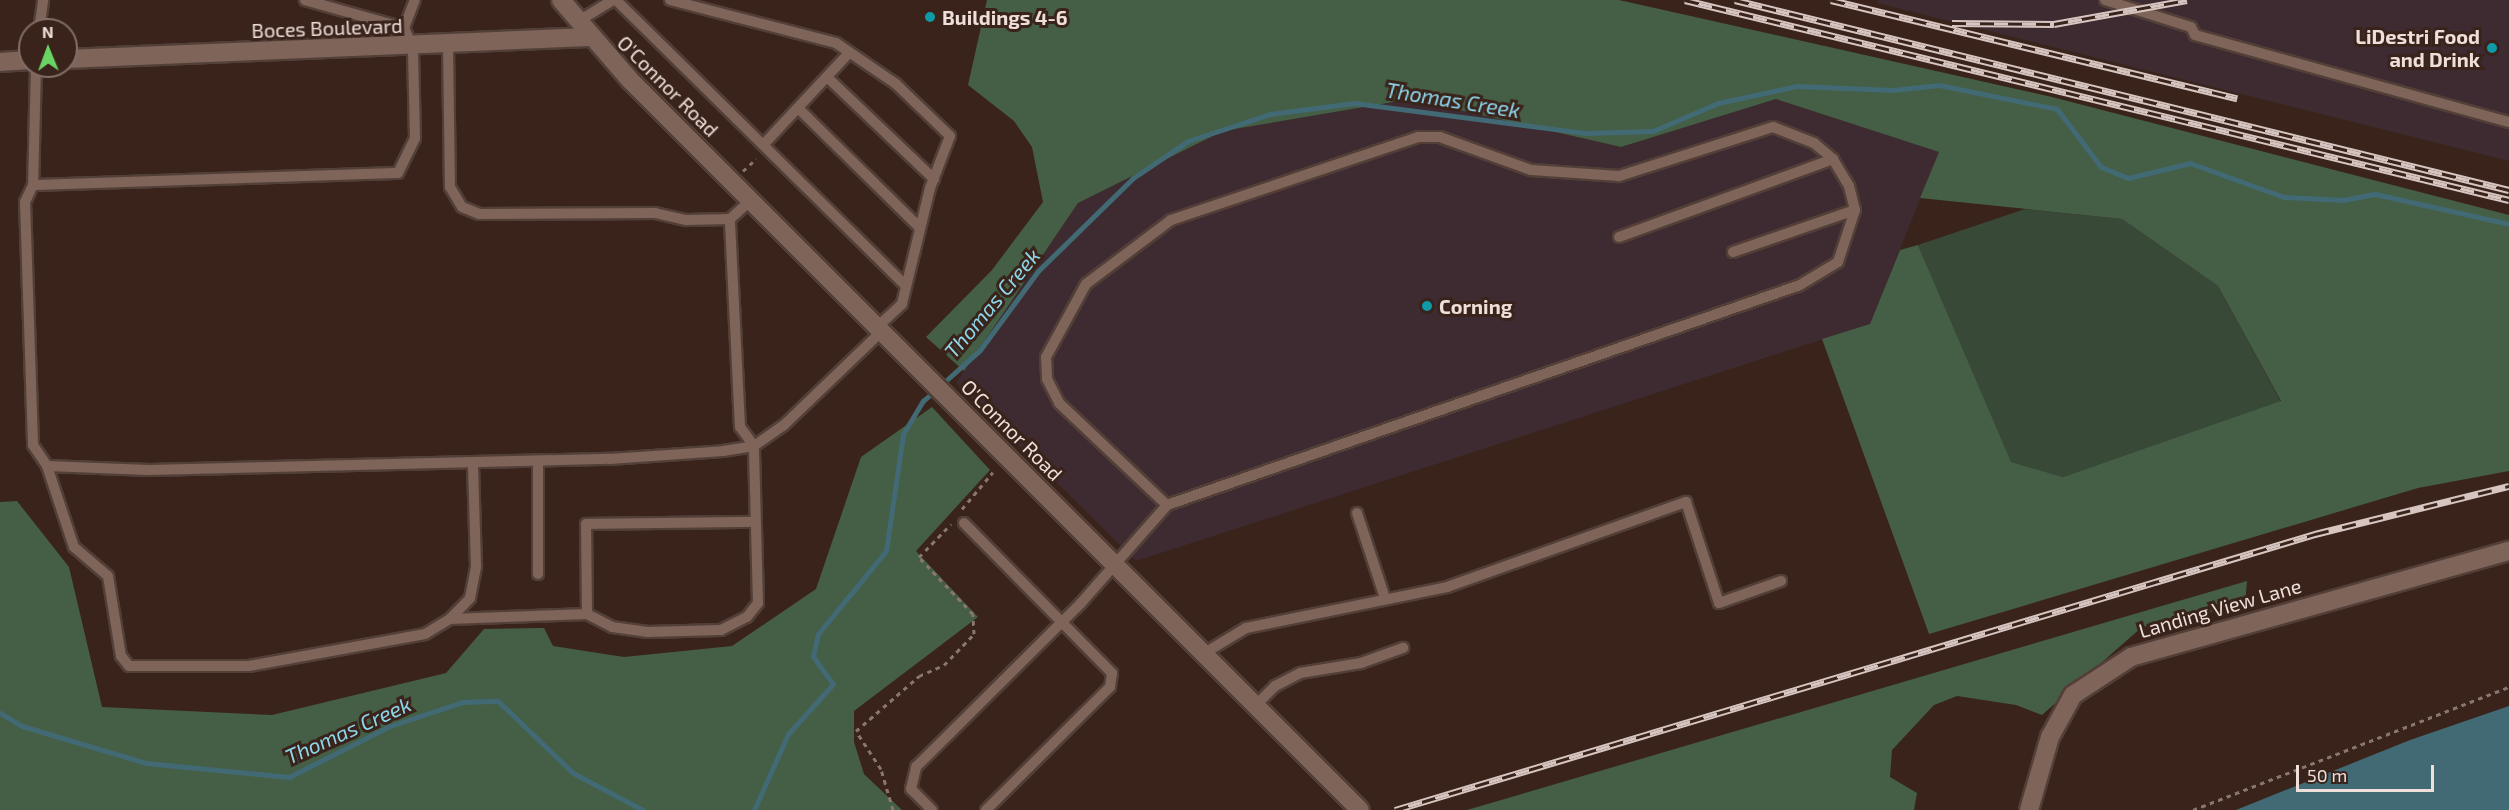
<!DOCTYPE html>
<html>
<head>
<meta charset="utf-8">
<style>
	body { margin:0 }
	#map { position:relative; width:2509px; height:810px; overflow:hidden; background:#39231b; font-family:"Exo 2",sans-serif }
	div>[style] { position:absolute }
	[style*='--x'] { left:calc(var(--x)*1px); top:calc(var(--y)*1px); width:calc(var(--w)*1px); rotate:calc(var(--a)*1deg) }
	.industrial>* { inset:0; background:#3e2b31 }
	.green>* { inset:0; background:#384938 }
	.forest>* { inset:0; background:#455e46 }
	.water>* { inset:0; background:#426a75 }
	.stream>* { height:5px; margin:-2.5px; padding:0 2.5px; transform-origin:2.5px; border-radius:2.5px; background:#426a75 }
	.path>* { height:3px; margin-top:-1.5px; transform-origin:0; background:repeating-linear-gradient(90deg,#8a7670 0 4.5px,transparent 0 9px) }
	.roads { filter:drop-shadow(2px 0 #523f38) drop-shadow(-2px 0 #523f38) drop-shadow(0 2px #523f38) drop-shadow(0 -2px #523f38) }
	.lane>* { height:10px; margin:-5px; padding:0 5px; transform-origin:5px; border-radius:5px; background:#7e6459 }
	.street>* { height:18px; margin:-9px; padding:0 9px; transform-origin:9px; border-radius:9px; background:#7e6459 }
	.secondary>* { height:18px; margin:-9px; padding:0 9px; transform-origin:9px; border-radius:9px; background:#7e6459 }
	.rail>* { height:7px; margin-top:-3.5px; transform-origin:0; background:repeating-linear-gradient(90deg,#39231b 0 14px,#d6c5c0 0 28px); box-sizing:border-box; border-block:2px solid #d6c5c0 }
	.dots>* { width:16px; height:16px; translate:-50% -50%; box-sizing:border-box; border:3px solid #39231b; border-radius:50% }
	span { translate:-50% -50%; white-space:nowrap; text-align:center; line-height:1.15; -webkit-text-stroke:6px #39231b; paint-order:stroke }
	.poi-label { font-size:20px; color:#efdfda; font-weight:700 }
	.left { translate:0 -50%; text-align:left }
	.right { translate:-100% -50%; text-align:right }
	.street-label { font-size:20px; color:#efdfda }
	.water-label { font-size:21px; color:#8dd6ea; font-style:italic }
	.north { position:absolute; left:18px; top:18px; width:60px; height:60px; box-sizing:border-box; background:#39231b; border:2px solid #826e67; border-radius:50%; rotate:359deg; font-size:16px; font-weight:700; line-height:24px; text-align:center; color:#efdfda }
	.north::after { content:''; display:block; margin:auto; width:21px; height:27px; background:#69d464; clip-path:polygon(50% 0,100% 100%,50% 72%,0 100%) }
	.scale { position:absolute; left:2296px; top:765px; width:138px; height:27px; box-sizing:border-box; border:3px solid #efdfda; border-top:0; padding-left:8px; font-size:18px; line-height:21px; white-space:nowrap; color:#efdfda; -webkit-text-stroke:4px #39231b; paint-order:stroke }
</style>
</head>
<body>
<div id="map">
	<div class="industrial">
		<div style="clip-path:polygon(1878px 0,2509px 0,2509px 161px,1877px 3px)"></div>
		<div style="clip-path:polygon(1411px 99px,1621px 147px,1776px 99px,1939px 152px,1870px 324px,1136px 561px,956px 383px,1078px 203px,1223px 131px)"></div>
	</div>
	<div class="green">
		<div style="clip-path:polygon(2025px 209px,2122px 219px,2218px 286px,2281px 402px,2063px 477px,2010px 462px,1918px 245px)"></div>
	</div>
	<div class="forest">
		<div style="clip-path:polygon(987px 0,1619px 0,2052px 97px,2509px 215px,2509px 471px,2418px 488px,1929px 634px,1822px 339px,1870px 324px,1900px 250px,1918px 245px,2011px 462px,2063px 477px,2281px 401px,2218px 286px,2122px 219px,1920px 198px,1939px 152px,1776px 99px,1621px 147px,1411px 99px,1223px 131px,1078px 203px,964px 371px,926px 337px,992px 270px,1043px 202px,1032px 147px,1014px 121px,968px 85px)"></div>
		<div style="clip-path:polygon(932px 407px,990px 470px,916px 551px,978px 617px,854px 711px,854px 742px,864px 774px,902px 810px,0 810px,0 502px,17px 501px,69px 567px,102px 707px,272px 715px,446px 673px,484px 629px,544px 628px,553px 646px,624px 657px,732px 646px,816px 589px,861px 457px)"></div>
		<div style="clip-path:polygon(2247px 581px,2245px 605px,2142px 627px,2042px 715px,2016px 705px,1957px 696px,1934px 705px,1892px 750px,1890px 777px,1917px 793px,1914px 810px,1467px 810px)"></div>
	</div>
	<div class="water">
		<div style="clip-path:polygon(2509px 706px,2509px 810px,2236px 810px,2410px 740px)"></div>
	</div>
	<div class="stream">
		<div style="--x:0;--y:713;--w:26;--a:31"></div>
		<div style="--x:22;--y:726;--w:129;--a:16.6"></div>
		<div style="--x:146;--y:763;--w:144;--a:5.6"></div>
		<div style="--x:289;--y:777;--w:113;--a:-26.8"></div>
		<div style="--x:390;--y:726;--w:76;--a:-18.4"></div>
		<div style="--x:462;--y:702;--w:36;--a:-2"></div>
		<div style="--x:498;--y:701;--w:104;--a:43.8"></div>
		<div style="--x:573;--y:773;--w:79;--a:27.9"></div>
		<div style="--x:754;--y:810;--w:83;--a:-65.9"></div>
		<div style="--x:788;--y:734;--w:67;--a:-48"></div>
		<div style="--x:833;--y:684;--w:34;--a:-126"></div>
		<div style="--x:813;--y:656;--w:23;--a:-77"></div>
		<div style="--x:818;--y:634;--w:107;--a:-50.7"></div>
		<div style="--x:886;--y:551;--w:118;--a:-81.7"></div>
		<div style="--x:903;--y:434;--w:39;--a:-59"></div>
		<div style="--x:923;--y:401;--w:76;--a:-41.8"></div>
		<div style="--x:980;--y:350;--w:98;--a:-53.7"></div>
		<div style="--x:1038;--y:271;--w:133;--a:-44.4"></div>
		<div style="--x:1133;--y:178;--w:66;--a:-33.9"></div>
		<div style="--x:1188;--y:141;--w:86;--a:-18.2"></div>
		<div style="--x:1270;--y:114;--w:85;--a:-7.5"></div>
		<div style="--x:1354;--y:103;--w:232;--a:7.4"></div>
		<div style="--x:1584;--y:133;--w:69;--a:-1.7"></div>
		<div style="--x:1653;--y:131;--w:71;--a:-23.3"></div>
		<div style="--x:1718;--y:103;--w:81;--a:-12.1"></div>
		<div style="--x:1797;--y:86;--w:96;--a:2.4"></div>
		<div style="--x:1893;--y:90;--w:46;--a:-6.2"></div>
		<div style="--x:1939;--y:85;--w:120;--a:11.5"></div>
		<div style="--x:2057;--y:109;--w:73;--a:52.8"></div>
		<div style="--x:2101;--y:167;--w:29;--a:22"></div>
		<div style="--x:2128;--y:178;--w:64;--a:-13.6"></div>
		<div style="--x:2190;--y:163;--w:100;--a:19.9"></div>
		<div style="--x:2284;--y:197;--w:59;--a:2.9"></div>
		<div style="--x:2343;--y:200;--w:33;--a:-11"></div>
		<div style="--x:2375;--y:194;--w:137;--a:12.6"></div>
	</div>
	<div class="path">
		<div style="--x:743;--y:171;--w:18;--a:-43"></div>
		<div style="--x:962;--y:509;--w:48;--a:-50"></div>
		<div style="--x:893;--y:810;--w:43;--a:-106.3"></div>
		<div style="--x:881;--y:769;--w:45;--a:-123.3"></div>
		<div style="--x:856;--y:731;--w:84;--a:-41.1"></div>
		<div style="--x:919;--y:676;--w:27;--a:-24"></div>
		<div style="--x:944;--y:665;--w:43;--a:-45.9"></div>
		<div style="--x:974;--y:634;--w:20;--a:-93"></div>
		<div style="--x:973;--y:614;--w:79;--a:-133.5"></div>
		<div style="--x:919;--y:557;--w:46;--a:-45.9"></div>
		<div style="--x:2193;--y:810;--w:339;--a:-21.3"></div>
	</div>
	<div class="roads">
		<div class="lane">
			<div style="--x:616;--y:0;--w:407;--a:44.6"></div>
			<div style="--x:670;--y:0;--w:171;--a:14.5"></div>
			<div style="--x:836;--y:43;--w:73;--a:34.3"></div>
			<div style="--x:896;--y:84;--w:75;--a:43.9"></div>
			<div style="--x:950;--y:136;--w:56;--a:111"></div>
			<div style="--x:930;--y:188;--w:119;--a:103.6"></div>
			<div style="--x:902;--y:304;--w:34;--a:137"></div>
			<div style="--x:2105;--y:0;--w:90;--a:17.4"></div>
			<div style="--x:2191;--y:27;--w:9;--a:63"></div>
			<div style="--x:2195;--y:35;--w:326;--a:15.5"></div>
			<div style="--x:577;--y:22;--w:42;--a:-31.4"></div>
			<div style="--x:404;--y:28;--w:30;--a:-69"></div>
			<div style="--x:39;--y:30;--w:30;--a:-82"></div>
			<div style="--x:448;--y:46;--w:141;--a:89.2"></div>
			<div style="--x:450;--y:187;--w:23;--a:59"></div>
			<div style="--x:462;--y:207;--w:18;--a:22"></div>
			<div style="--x:479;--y:214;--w:176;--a:-0.3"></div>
			<div style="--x:655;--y:213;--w:32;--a:13"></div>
			<div style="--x:686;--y:220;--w:44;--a:-1.3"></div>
			<div style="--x:36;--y:66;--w:119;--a:91.4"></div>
			<div style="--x:33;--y:185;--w:19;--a:115"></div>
			<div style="--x:25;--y:202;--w:243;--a:88.1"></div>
			<div style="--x:33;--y:445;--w:25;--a:56"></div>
			<div style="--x:47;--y:466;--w:102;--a:2.2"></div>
			<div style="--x:149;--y:470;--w:461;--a:-1.4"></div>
			<div style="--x:610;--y:459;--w:113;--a:-4"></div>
			<div style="--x:723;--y:451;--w:31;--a:-9"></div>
			<div style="--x:754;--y:446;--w:35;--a:-35"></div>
			<div style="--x:783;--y:426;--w:137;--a:-43.8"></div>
			<div style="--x:827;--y:77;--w:148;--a:43.6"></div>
			<div style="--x:798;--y:108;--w:171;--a:44.5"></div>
			<div style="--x:764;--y:144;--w:125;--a:-47"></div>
			<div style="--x:33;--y:185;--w:365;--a:-1.9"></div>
			<div style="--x:398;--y:173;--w:39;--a:-64"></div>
			<div style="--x:415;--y:138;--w:90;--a:-91.3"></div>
			<div style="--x:413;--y:48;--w:22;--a:-114"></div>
			<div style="--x:404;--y:28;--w:103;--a:-164.2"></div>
			<div style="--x:1619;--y:237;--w:228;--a:-20"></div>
			<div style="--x:1733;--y:252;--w:129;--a:-19"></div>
			<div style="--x:47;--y:466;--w:85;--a:71.6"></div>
			<div style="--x:74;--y:547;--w:45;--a:40.5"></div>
			<div style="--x:108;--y:576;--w:81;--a:80.8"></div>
			<div style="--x:121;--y:656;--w:13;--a:51"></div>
			<div style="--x:129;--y:666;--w:120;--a:0"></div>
			<div style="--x:249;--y:666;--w:179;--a:-10.3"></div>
			<div style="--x:425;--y:634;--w:29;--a:-31"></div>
			<div style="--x:450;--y:619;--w:29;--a:-46"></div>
			<div style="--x:470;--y:598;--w:33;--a:-79"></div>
			<div style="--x:476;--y:566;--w:103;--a:-91.7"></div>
			<div style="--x:1357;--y:513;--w:89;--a:71.8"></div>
			<div style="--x:964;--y:523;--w:211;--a:45.4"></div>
			<div style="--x:1112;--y:673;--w:14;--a:98"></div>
			<div style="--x:1110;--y:687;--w:175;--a:135.2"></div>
			<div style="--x:538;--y:574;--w:113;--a:-90"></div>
			<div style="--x:587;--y:614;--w:90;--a:-90.6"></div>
			<div style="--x:586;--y:524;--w:169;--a:-0.7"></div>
			<div style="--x:450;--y:619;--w:137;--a:-2.1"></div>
			<div style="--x:587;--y:614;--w:28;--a:27"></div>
			<div style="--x:612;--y:627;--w:36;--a:8"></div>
			<div style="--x:648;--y:632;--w:73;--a:-1.6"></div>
			<div style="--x:721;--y:630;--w:29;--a:-27"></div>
			<div style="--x:747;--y:617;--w:18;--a:-52"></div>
			<div style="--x:758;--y:603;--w:157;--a:-91.5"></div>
			<div style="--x:754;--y:446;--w:24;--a:-126"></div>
			<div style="--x:740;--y:427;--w:208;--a:-92.8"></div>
			<div style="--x:730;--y:219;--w:28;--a:-42"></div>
			<div style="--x:1203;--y:654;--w:50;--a:-31.2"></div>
			<div style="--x:1246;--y:628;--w:205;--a:-11.5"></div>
			<div style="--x:1447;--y:587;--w:254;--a:-19.6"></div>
			<div style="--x:1686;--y:502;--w:106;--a:71.9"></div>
			<div style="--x:1719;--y:603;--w:66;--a:-19.5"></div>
			<div style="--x:1255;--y:706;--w:28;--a:-45"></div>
			<div style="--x:1275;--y:686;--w:28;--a:-27"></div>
			<div style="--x:1300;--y:673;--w:62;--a:-9.3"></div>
			<div style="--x:1361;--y:663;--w:45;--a:-19.7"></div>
			<div style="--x:932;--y:810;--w:30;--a:-135"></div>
			<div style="--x:911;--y:789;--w:23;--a:-77"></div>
			<div style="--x:916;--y:767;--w:233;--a:-44.8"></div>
			<div style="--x:1081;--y:603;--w:130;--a:-48.7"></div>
			<div style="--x:1167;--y:505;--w:670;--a:-19.16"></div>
			<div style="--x:1800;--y:285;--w:44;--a:-31.2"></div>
			<div style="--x:1838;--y:262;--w:55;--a:-71.9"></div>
			<div style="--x:1855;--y:210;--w:25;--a:-104"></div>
			<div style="--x:1849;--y:186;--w:31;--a:-121"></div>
			<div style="--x:1833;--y:159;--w:25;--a:-140"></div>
			<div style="--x:1814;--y:143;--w:44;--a:-158.7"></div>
			<div style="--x:1773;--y:127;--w:162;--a:162.3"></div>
			<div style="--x:1619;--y:176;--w:88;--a:-176.1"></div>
			<div style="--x:1531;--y:170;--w:97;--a:-160.1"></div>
			<div style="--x:1440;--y:137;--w:22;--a:180"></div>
			<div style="--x:1418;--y:137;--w:261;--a:161.4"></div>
			<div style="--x:1171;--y:220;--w:106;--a:143"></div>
			<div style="--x:1086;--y:284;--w:83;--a:118.7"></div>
			<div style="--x:1046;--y:357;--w:22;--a:87"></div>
			<div style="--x:1047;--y:379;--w:27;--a:63"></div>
			<div style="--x:1059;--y:403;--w:149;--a:43.4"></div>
		</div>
		<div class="street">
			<div style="--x:66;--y:59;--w:523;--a:-2.41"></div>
			<div style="--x:0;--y:62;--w:30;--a:-4"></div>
			<div style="--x:2029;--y:810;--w:76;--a:-74"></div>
			<div style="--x:2050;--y:737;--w:48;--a:-61.3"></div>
			<div style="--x:2073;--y:695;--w:69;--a:-33.2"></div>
			<div style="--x:2131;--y:657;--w:393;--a:-15.7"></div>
		</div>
		<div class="secondary">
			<div style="--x:561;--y:0;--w:106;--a:49.2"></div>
			<div style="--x:630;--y:80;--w:1032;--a:45"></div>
		</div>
	</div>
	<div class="rail">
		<div style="--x:1685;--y:0;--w:848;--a:13.64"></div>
		<div style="--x:1735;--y:0;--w:797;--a:13.79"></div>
		<div style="--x:1831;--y:0;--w:418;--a:13.6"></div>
		<div style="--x:1952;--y:23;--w:102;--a:0.6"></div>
		<div style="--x:2054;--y:24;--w:135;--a:-10.2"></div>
		<div style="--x:1395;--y:810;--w:961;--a:-16.7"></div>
		<div style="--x:2315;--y:534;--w:200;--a:-13.9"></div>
	</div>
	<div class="dots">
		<div style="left:930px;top:17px;background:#0f9aa8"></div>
		<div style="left:2492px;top:48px;background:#0f9aa8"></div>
		<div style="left:1427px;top:306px;background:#0f9aa8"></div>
	</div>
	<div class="poi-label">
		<span class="left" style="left:942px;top:17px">Buildings 4-6</span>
		<span class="right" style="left:2480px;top:48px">LiDestri Food<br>and Drink</span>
		<span class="left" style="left:1439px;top:306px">Corning</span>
	</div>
	<div class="street-label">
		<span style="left:327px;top:28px;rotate:-2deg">Boces Boulevard</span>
		<span style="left:668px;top:86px;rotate:45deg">O'Connor Road</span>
		<span style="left:1012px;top:430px;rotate:45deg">O'Connor Road</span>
		<span style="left:2220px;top:608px;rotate:-16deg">Landing View Lane</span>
	</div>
	<div class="water-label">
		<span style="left:1453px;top:100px;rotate:9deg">Thomas Creek</span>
		<span style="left:992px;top:303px;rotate:-50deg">Thomas Creek</span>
		<span style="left:348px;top:730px;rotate:-24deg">Thomas Creek</span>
	</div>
	<div class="north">N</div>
	<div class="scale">50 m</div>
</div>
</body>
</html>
